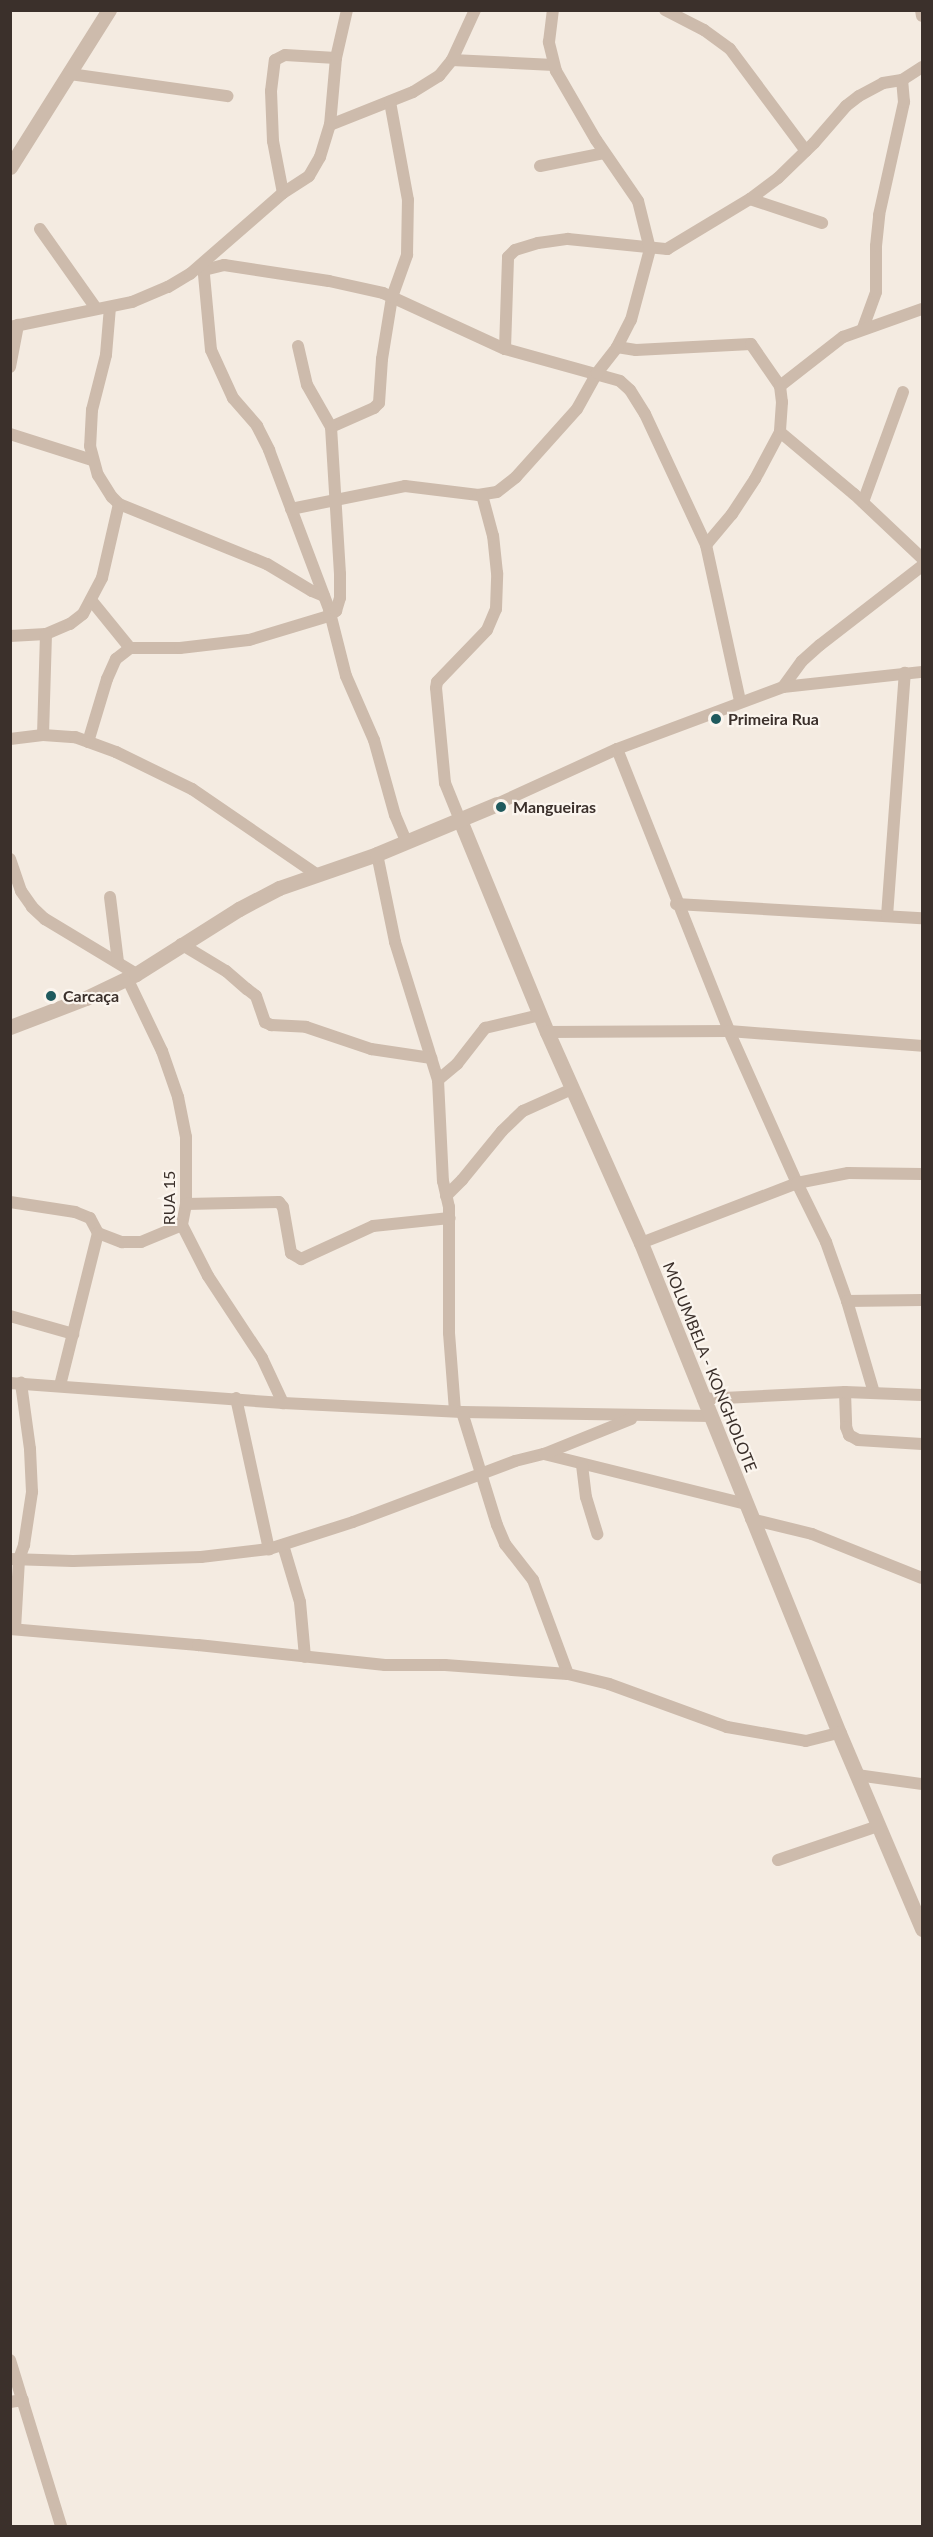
<!DOCTYPE html>
<html>
<head>
<meta charset="utf-8">
<style>
	body { margin:0 }
	#map { position:relative; width:933px; height:2537px; overflow:hidden; background:#f4ebe1; font-family:Lato,sans-serif }
	div>[style] { position:absolute }
	[style*='--x'] { left:calc(var(--x)*1px); top:calc(var(--y)*1px); width:calc(var(--w)*1px); rotate:calc(var(--a)*1deg) }
	.minor>* { height:12px; margin:-6px; padding:0 6px; transform-origin:6px; border-radius:6px; background:#cdbbac }
	.tertiary>* { height:15px; margin:-7.5px; padding:0 7.5px; transform-origin:7.5px; border-radius:7.5px; background:#cdbbac }
	.dots>* { width:16px; height:16px; translate:-50% -50%; box-sizing:border-box; border:3px solid #fbf5ee; border-radius:50% }
	span { translate:-50% -50%; white-space:nowrap; text-align:center; line-height:1.15; -webkit-text-stroke:4.5px #fbf5ee; paint-order:stroke }
	.poi-label { font-size:16px; color:#3b302b; font-weight:700 }
	.left { translate:0 -50%; text-align:left }
	.street-label { font-size:16px; color:#3b302b }
	.frame { position:absolute; inset:0; border:12px solid #3b302b; pointer-events:none }
</style>
</head>
<body>
<div id="map">
	<div class="minor">
		<div style="--x:665;--y:10;--w:44;--a:27.1"></div>
		<div style="--x:704;--y:30;--w:32;--a:36"></div>
		<div style="--x:730;--y:49;--w:127;--a:53.3"></div>
		<div style="--x:921;--y:10;--w:6;--a:81"></div>
		<div style="--x:452;--y:60;--w:102;--a:2.8"></div>
		<div style="--x:70;--y:74;--w:159;--a:8"></div>
		<div style="--x:330;--y:125;--w:89;--a:-21.7"></div>
		<div style="--x:413;--y:92;--w:31;--a:-32"></div>
		<div style="--x:439;--y:76;--w:21;--a:-51"></div>
		<div style="--x:452;--y:60;--w:55;--a:-65.3"></div>
		<div style="--x:540;--y:166;--w:65;--a:-11.5"></div>
		<div style="--x:283;--y:193;--w:53;--a:-100.9"></div>
		<div style="--x:273;--y:141;--w:50;--a:-92.3"></div>
		<div style="--x:271;--y:91;--w:31;--a:-83"></div>
		<div style="--x:275;--y:60;--w:11;--a:-27"></div>
		<div style="--x:285;--y:55;--w:51;--a:3.4"></div>
		<div style="--x:750;--y:199;--w:76;--a:18.4"></div>
		<div style="--x:40;--y:229;--w:97;--a:54.7"></div>
		<div style="--x:203;--y:264;--w:86;--a:84.7"></div>
		<div style="--x:211;--y:350;--w:53;--a:65.4"></div>
		<div style="--x:233;--y:398;--w:37;--a:49"></div>
		<div style="--x:257;--y:426;--w:27;--a:63"></div>
		<div style="--x:269;--y:450;--w:170;--a:69.3"></div>
		<div style="--x:329;--y:609;--w:69;--a:75.8"></div>
		<div style="--x:346;--y:676;--w:70;--a:66.4"></div>
		<div style="--x:374;--y:740;--w:78;--a:74.4"></div>
		<div style="--x:395;--y:815;--w:28;--a:67"></div>
		<div style="--x:204;--y:270;--w:21;--a:-14"></div>
		<div style="--x:224;--y:265;--w:106;--a:8.7"></div>
		<div style="--x:329;--y:281;--w:55;--a:12.5"></div>
		<div style="--x:383;--y:293;--w:134;--a:24.7"></div>
		<div style="--x:505;--y:349;--w:119;--a:15.5"></div>
		<div style="--x:620;--y:381;--w:13;--a:42"></div>
		<div style="--x:630;--y:390;--w:28;--a:58"></div>
		<div style="--x:645;--y:414;--w:145;--a:65"></div>
		<div style="--x:706;--y:545;--w:160;--a:77.7"></div>
		<div style="--x:110;--y:307;--w:48;--a:94.8"></div>
		<div style="--x:106;--y:355;--w:57;--a:104.3"></div>
		<div style="--x:92;--y:410;--w:36;--a:93"></div>
		<div style="--x:90;--y:446;--w:30;--a:75"></div>
		<div style="--x:98;--y:475;--w:26;--a:58"></div>
		<div style="--x:112;--y:497;--w:10;--a:45"></div>
		<div style="--x:119;--y:504;--w:160;--a:22.1"></div>
		<div style="--x:267;--y:564;--w:52;--a:31"></div>
		<div style="--x:312;--y:591;--w:13;--a:23"></div>
		<div style="--x:10;--y:327;--w:125;--a:-11.6"></div>
		<div style="--x:132;--y:302;--w:39;--a:-23"></div>
		<div style="--x:168;--y:287;--w:26;--a:-31"></div>
		<div style="--x:190;--y:274;--w:123;--a:-41.1"></div>
		<div style="--x:283;--y:193;--w:31;--a:-33"></div>
		<div style="--x:309;--y:176;--w:22;--a:-60"></div>
		<div style="--x:320;--y:157;--w:34;--a:-73"></div>
		<div style="--x:330;--y:125;--w:67;--a:-84.9"></div>
		<div style="--x:336;--y:58;--w:49;--a:-77.1"></div>
		<div style="--x:863;--y:328;--w:38;--a:-70"></div>
		<div style="--x:876;--y:292;--w:46;--a:-90"></div>
		<div style="--x:876;--y:246;--w:31;--a:-84"></div>
		<div style="--x:879;--y:215;--w:116;--a:-77.5"></div>
		<div style="--x:904;--y:102;--w:22;--a:-95"></div>
		<div style="--x:617;--y:347;--w:19;--a:9"></div>
		<div style="--x:636;--y:350;--w:115;--a:-3"></div>
		<div style="--x:751;--y:344;--w:51;--a:55.4"></div>
		<div style="--x:780;--y:386;--w:16;--a:83"></div>
		<div style="--x:782;--y:402;--w:30;--a:94"></div>
		<div style="--x:780;--y:432;--w:53;--a:118"></div>
		<div style="--x:755;--y:479;--w:42;--a:123.3"></div>
		<div style="--x:732;--y:514;--w:40;--a:130"></div>
		<div style="--x:505;--y:349;--w:92;--a:-88.1"></div>
		<div style="--x:508;--y:257;--w:10;--a:-45"></div>
		<div style="--x:515;--y:250;--w:24;--a:-17"></div>
		<div style="--x:538;--y:243;--w:30;--a:-8"></div>
		<div style="--x:568;--y:239;--w:100;--a:5.8"></div>
		<div style="--x:667;--y:249;--w:97;--a:-31.1"></div>
		<div style="--x:750;--y:199;--w:35;--a:-37"></div>
		<div style="--x:778;--y:178;--w:50;--a:-44.2"></div>
		<div style="--x:814;--y:143;--w:49;--a:-49.1"></div>
		<div style="--x:846;--y:106;--w:16;--a:-38"></div>
		<div style="--x:859;--y:96;--w:27;--a:-28"></div>
		<div style="--x:883;--y:83;--w:19;--a:-9"></div>
		<div style="--x:902;--y:80;--w:24;--a:-33"></div>
		<div style="--x:10;--y:367;--w:43;--a:-79.2"></div>
		<div style="--x:780;--y:386;--w:80;--a:-37.9"></div>
		<div style="--x:843;--y:337;--w:84;--a:-19.5"></div>
		<div style="--x:331;--y:427;--w:47;--a:-23.8"></div>
		<div style="--x:374;--y:408;--w:7;--a:-45"></div>
		<div style="--x:379;--y:403;--w:44;--a:-86.1"></div>
		<div style="--x:382;--y:359;--w:63;--a:-80.8"></div>
		<div style="--x:392;--y:297;--w:45;--a:-70.3"></div>
		<div style="--x:407;--y:255;--w:55;--a:-89"></div>
		<div style="--x:408;--y:200;--w:100;--a:-100.4"></div>
		<div style="--x:780;--y:432;--w:97;--a:40"></div>
		<div style="--x:854;--y:494;--w:93;--a:43.3"></div>
		<div style="--x:10;--y:434;--w:86;--a:17.6"></div>
		<div style="--x:863;--y:502;--w:117;--a:-70"></div>
		<div style="--x:291;--y:509;--w:116;--a:-11.4"></div>
		<div style="--x:405;--y:486;--w:74;--a:7"></div>
		<div style="--x:478;--y:495;--w:19;--a:-9"></div>
		<div style="--x:497;--y:492;--w:24;--a:-38"></div>
		<div style="--x:516;--y:477;--w:91;--a:-48.1"></div>
		<div style="--x:577;--y:409;--w:41;--a:-60.9"></div>
		<div style="--x:597;--y:373;--w:33;--a:-52"></div>
		<div style="--x:617;--y:347;--w:30;--a:-63"></div>
		<div style="--x:631;--y:320;--w:73;--a:-75"></div>
		<div style="--x:650;--y:249;--w:49;--a:-104"></div>
		<div style="--x:638;--y:201;--w:74;--a:-124.5"></div>
		<div style="--x:596;--y:140;--w:80;--a:-120.1"></div>
		<div style="--x:556;--y:71;--w:30;--a:-104"></div>
		<div style="--x:549;--y:42;--w:32;--a:-83"></div>
		<div style="--x:91;--y:600;--w:62;--a:50.9"></div>
		<div style="--x:10;--y:636;--w:36;--a:-3"></div>
		<div style="--x:46;--y:634;--w:26;--a:-23"></div>
		<div style="--x:70;--y:624;--w:16;--a:-38"></div>
		<div style="--x:83;--y:614;--w:41;--a:-62.2"></div>
		<div style="--x:102;--y:578;--w:76;--a:-77.1"></div>
		<div style="--x:783;--y:687;--w:32;--a:-54"></div>
		<div style="--x:802;--y:661;--w:24;--a:-42"></div>
		<div style="--x:820;--y:645;--w:129;--a:-37.8"></div>
		<div style="--x:43;--y:735;--w:101;--a:-88.3"></div>
		<div style="--x:10;--y:739;--w:33;--a:-7"></div>
		<div style="--x:43;--y:735;--w:32;--a:4"></div>
		<div style="--x:75;--y:737;--w:44;--a:20.1"></div>
		<div style="--x:116;--y:752;--w:85;--a:26"></div>
		<div style="--x:192;--y:789;--w:150;--a:34.4"></div>
		<div style="--x:88;--y:742;--w:66;--a:-73.2"></div>
		<div style="--x:107;--y:679;--w:22;--a:-66"></div>
		<div style="--x:116;--y:659;--w:18;--a:-38"></div>
		<div style="--x:130;--y:648;--w:50;--a:0"></div>
		<div style="--x:180;--y:648;--w:69;--a:-6.6"></div>
		<div style="--x:249;--y:640;--w:84;--a:-16.7"></div>
		<div style="--x:329;--y:616;--w:9;--a:-36"></div>
		<div style="--x:336;--y:611;--w:14;--a:-73"></div>
		<div style="--x:340;--y:598;--w:24;--a:-90"></div>
		<div style="--x:340;--y:574;--w:147;--a:-93.5"></div>
		<div style="--x:331;--y:427;--w:48;--a:-119.7"></div>
		<div style="--x:307;--y:385;--w:40;--a:-103"></div>
		<div style="--x:617;--y:749;--w:303;--a:68.3"></div>
		<div style="--x:729;--y:1031;--w:167;--a:65.9"></div>
		<div style="--x:797;--y:1183;--w:66;--a:63.8"></div>
		<div style="--x:826;--y:1242;--w:63;--a:70.4"></div>
		<div style="--x:847;--y:1301;--w:96;--a:73.6"></div>
		<div style="--x:497;--y:804;--w:132;--a:-24.6"></div>
		<div style="--x:617;--y:749;--w:177;--a:-20.5"></div>
		<div style="--x:783;--y:687;--w:140;--a:-6.2"></div>
		<div style="--x:460;--y:820;--w:40;--a:-112"></div>
		<div style="--x:445;--y:783;--w:95;--a:-95.4"></div>
		<div style="--x:436;--y:688;--w:6;--a:-81"></div>
		<div style="--x:437;--y:682;--w:72;--a:-46.1"></div>
		<div style="--x:487;--y:630;--w:23;--a:-67"></div>
		<div style="--x:496;--y:609;--w:36;--a:-88"></div>
		<div style="--x:497;--y:573;--w:37;--a:-96"></div>
		<div style="--x:493;--y:536;--w:42;--a:-105"></div>
		<div style="--x:377;--y:854;--w:90;--a:78.4"></div>
		<div style="--x:395;--y:942;--w:145;--a:72.7"></div>
		<div style="--x:438;--y:1080;--w:101;--a:87.2"></div>
		<div style="--x:443;--y:1181;--w:27;--a:77"></div>
		<div style="--x:449;--y:1207;--w:126;--a:90"></div>
		<div style="--x:449;--y:1333;--w:78;--a:85.6"></div>
		<div style="--x:10;--y:859;--w:34;--a:71"></div>
		<div style="--x:21;--y:891;--w:19;--a:55"></div>
		<div style="--x:32;--y:907;--w:18;--a:43"></div>
		<div style="--x:45;--y:919;--w:106;--a:31.1"></div>
		<div style="--x:110;--y:897;--w:65;--a:83"></div>
		<div style="--x:676;--y:904;--w:246;--a:3.3"></div>
		<div style="--x:887;--y:916;--w:244;--a:-85.8"></div>
		<div style="--x:181;--y:944;--w:52;--a:31"></div>
		<div style="--x:226;--y:971;--w:28;--a:41"></div>
		<div style="--x:247;--y:989;--w:11;--a:38"></div>
		<div style="--x:256;--y:996;--w:28;--a:71"></div>
		<div style="--x:265;--y:1022;--w:7;--a:27"></div>
		<div style="--x:271;--y:1025;--w:35;--a:3"></div>
		<div style="--x:306;--y:1027;--w:69;--a:18.7"></div>
		<div style="--x:371;--y:1049;--w:61;--a:8.5"></div>
		<div style="--x:127;--y:978;--w:81;--a:64.4"></div>
		<div style="--x:162;--y:1051;--w:49;--a:70.8"></div>
		<div style="--x:178;--y:1097;--w:41;--a:78.7"></div>
		<div style="--x:186;--y:1137;--w:67;--a:90"></div>
		<div style="--x:186;--y:1204;--w:21;--a:101"></div>
		<div style="--x:182;--y:1225;--w:57;--a:63"></div>
		<div style="--x:208;--y:1276;--w:98;--a:56.6"></div>
		<div style="--x:262;--y:1358;--w:50;--a:65"></div>
		<div style="--x:547;--y:1032;--w:182;--a:-0.3"></div>
		<div style="--x:729;--y:1031;--w:194;--a:4.4"></div>
		<div style="--x:438;--y:1080;--w:25;--a:-40"></div>
		<div style="--x:457;--y:1064;--w:46;--a:-52.1"></div>
		<div style="--x:485;--y:1028;--w:57;--a:-13.3"></div>
		<div style="--x:446;--y:1196;--w:23;--a:-45"></div>
		<div style="--x:462;--y:1180;--w:63;--a:-50.8"></div>
		<div style="--x:502;--y:1131;--w:29;--a:-44"></div>
		<div style="--x:523;--y:1111;--w:54;--a:-24.2"></div>
		<div style="--x:10;--y:1202;--w:66;--a:8.7"></div>
		<div style="--x:75;--y:1212;--w:16;--a:22"></div>
		<div style="--x:90;--y:1218;--w:17;--a:62"></div>
		<div style="--x:98;--y:1233;--w:157;--a:104"></div>
		<div style="--x:186;--y:1204;--w:93;--a:-1.2"></div>
		<div style="--x:279;--y:1202;--w:6;--a:51"></div>
		<div style="--x:283;--y:1207;--w:47;--a:80.1"></div>
		<div style="--x:291;--y:1253;--w:12;--a:31"></div>
		<div style="--x:301;--y:1259;--w:79;--a:-24.6"></div>
		<div style="--x:373;--y:1226;--w:77;--a:-5.9"></div>
		<div style="--x:98;--y:1233;--w:26;--a:21"></div>
		<div style="--x:122;--y:1242;--w:19;--a:0"></div>
		<div style="--x:141;--y:1242;--w:44;--a:-22.5"></div>
		<div style="--x:641;--y:1243;--w:167;--a:-21"></div>
		<div style="--x:797;--y:1183;--w:52;--a:-11.1"></div>
		<div style="--x:848;--y:1173;--w:74;--a:0.8"></div>
		<div style="--x:847;--y:1301;--w:75;--a:-0.8"></div>
		<div style="--x:10;--y:1316;--w:66;--a:15.9"></div>
		<div style="--x:10;--y:1383;--w:274;--a:4.2"></div>
		<div style="--x:283;--y:1403;--w:179;--a:2.9"></div>
		<div style="--x:462;--y:1412;--w:249;--a:0.9"></div>
		<div style="--x:845;--y:1392;--w:35;--a:88"></div>
		<div style="--x:846;--y:1427;--w:9;--a:69"></div>
		<div style="--x:849;--y:1435;--w:10;--a:29"></div>
		<div style="--x:858;--y:1440;--w:64;--a:3.6"></div>
		<div style="--x:236;--y:1398;--w:155;--a:77.7"></div>
		<div style="--x:703;--y:1399;--w:142;--a:-2.8"></div>
		<div style="--x:845;--y:1392;--w:77;--a:2.2"></div>
		<div style="--x:462;--y:1412;--w:118;--a:72.8"></div>
		<div style="--x:497;--y:1525;--w:21;--a:67"></div>
		<div style="--x:505;--y:1544;--w:46;--a:52.1"></div>
		<div style="--x:533;--y:1580;--w:100;--a:69.6"></div>
		<div style="--x:544;--y:1454;--w:208;--a:13.9"></div>
		<div style="--x:582;--y:1465;--w:32;--a:83"></div>
		<div style="--x:586;--y:1497;--w:39;--a:73"></div>
		<div style="--x:751;--y:1519;--w:63;--a:13.8"></div>
		<div style="--x:812;--y:1534;--w:118;--a:21.8"></div>
		<div style="--x:283;--y:1545;--w:59;--a:73.4"></div>
		<div style="--x:300;--y:1602;--w:55;--a:84.8"></div>
		<div style="--x:10;--y:1559;--w:63;--a:1.8"></div>
		<div style="--x:73;--y:1561;--w:128;--a:-1.8"></div>
		<div style="--x:201;--y:1557;--w:68;--a:-6.7"></div>
		<div style="--x:269;--y:1549;--w:88;--a:-17.8"></div>
		<div style="--x:353;--y:1522;--w:173;--a:-20.6"></div>
		<div style="--x:515;--y:1461;--w:30;--a:-14"></div>
		<div style="--x:544;--y:1454;--w:94;--a:-21.9"></div>
		<div style="--x:10;--y:1629;--w:189;--a:4.9"></div>
		<div style="--x:198;--y:1645;--w:188;--a:6.1"></div>
		<div style="--x:385;--y:1665;--w:60;--a:0"></div>
		<div style="--x:445;--y:1665;--w:123;--a:4.2"></div>
		<div style="--x:568;--y:1674;--w:42;--a:13.7"></div>
		<div style="--x:609;--y:1684;--w:126;--a:20"></div>
		<div style="--x:727;--y:1727;--w:80;--a:10"></div>
		<div style="--x:806;--y:1741;--w:34;--a:-14"></div>
		<div style="--x:15;--y:1629;--w:70;--a:-86.7"></div>
		<div style="--x:19;--y:1559;--w:15;--a:-70"></div>
		<div style="--x:24;--y:1545;--w:54;--a:-81.4"></div>
		<div style="--x:32;--y:1492;--w:43;--a:-92.7"></div>
		<div style="--x:30;--y:1449;--w:67;--a:-97.8"></div>
		<div style="--x:857;--y:1775;--w:66;--a:7.9"></div>
		<div style="--x:778;--y:1860;--w:106;--a:-18.8"></div>
		<div style="--x:10;--y:2360;--w:174;--a:72.9"></div>
		<div style="--x:10;--y:2402;--w:13;--a:-9"></div>
	</div>
	<div class="tertiary">
		<div style="--x:10;--y:167;--w:186;--a:-57.8"></div>
		<div style="--x:460;--y:820;--w:229;--a:67.7"></div>
		<div style="--x:547;--y:1032;--w:231;--a:66"></div>
		<div style="--x:641;--y:1243;--w:528;--a:68"></div>
		<div style="--x:839;--y:1733;--w:213;--a:67"></div>
		<div style="--x:10;--y:1027;--w:81;--a:-20.9"></div>
		<div style="--x:86;--y:998;--w:55;--a:-25.6"></div>
		<div style="--x:136;--y:974;--w:122;--a:-32.3"></div>
		<div style="--x:239;--y:909;--w:45;--a:-27.7"></div>
		<div style="--x:279;--y:888;--w:104;--a:-19.1"></div>
		<div style="--x:377;--y:854;--w:130;--a:-22.6"></div>
	</div>
	<div class="dots">
		<div style="left:716px;top:719px;background:#1f5a5e"></div>
		<div style="left:501px;top:807px;background:#1f5a5e"></div>
		<div style="left:51px;top:996px;background:#1f5a5e"></div>
	</div>
	<div class="poi-label">
		<span class="left" style="left:728px;top:719px">Primeira Rua</span>
		<span class="left" style="left:513px;top:807px">Mangueiras</span>
		<span class="left" style="left:63px;top:996px">Carcaça</span>
	</div>
	<div class="street-label">
		<span style="left:169px;top:1198px;rotate:-90deg">RUA 15</span>
		<span style="left:710px;top:1367px;rotate:68deg">MOLUMBELA - KONGHOLOTE</span>
	</div>
	<div class="frame"></div>
</div>
</body>
</html>
